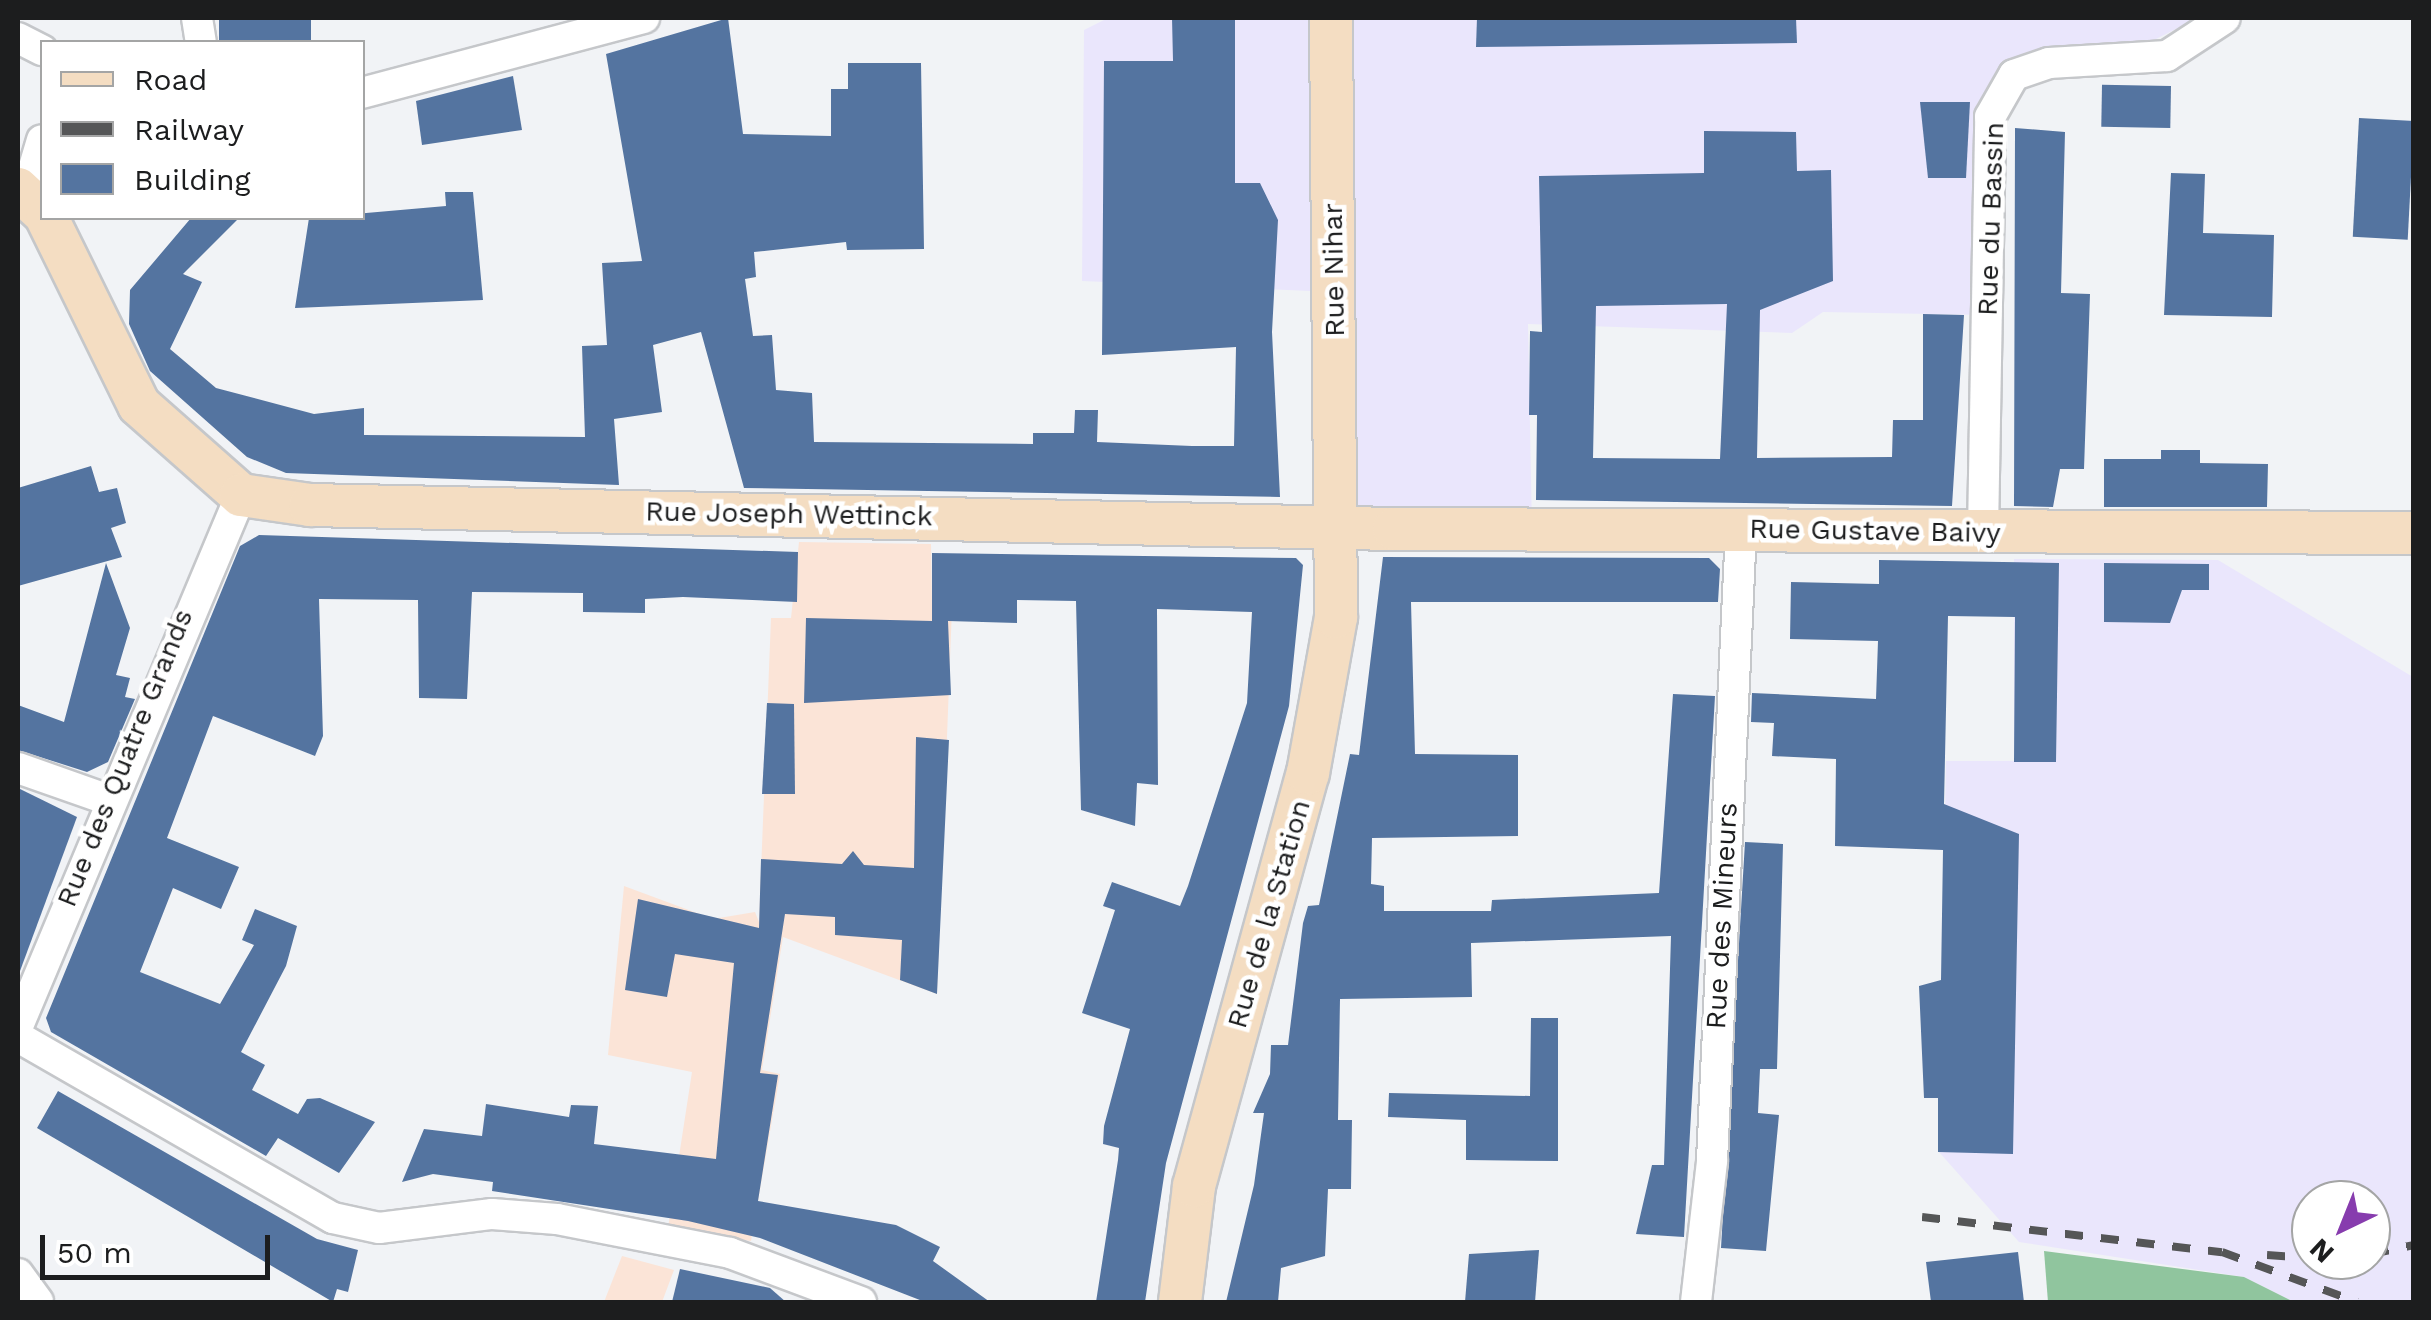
<!DOCTYPE html>
<html>
<head>
<meta charset="utf-8">
<style>
	body { margin:0 }
	#map { position:relative; width:2431px; height:1320px; overflow:hidden; background:#f1f3f6; font-family:"Work Sans",sans-serif }
	div>[style] { position:absolute }
	[style*='--x'] { left:calc(var(--x)*1px); top:calc(var(--y)*1px); width:calc(var(--w)*1px); rotate:calc(var(--a)*1deg) }
	.industrial>* { inset:0; background:#eae6fc }
	.education>* { inset:0; background:#fbe4d7 }
	.forest>* { inset:0; background:#90c59e }
	.building>* { inset:0; background:#5474a0; transform-origin:0 0 }
	.roads { filter:drop-shadow(2px 0 #c5c7ca) drop-shadow(-2px 0 #c5c7ca) drop-shadow(0 2px #c5c7ca) drop-shadow(0 -2px #c5c7ca) }
	.street>* { height:30px; margin:-15px; padding:0 15px; transform-origin:15px; border-radius:15px; background:#fff }
	.secondary>* { height:42px; margin:-21px; padding:0 21px; transform-origin:21px; border-radius:21px; background:#f4ddc2 }
	.rail>* { height:8px; margin-top:-4px; transform-origin:0; background:repeating-linear-gradient(90deg,#555657 0 18px,transparent 0 36px) }
	span { translate:-50% -50%; white-space:nowrap; text-align:center; line-height:1.15; -webkit-text-stroke:9px #fff; paint-order:stroke }
	.street-label { font-size:28px; color:#1c1d1e }
	.frame { position:absolute; inset:0; border:20px solid #1c1d1e; pointer-events:none }
	.legend { position:absolute; left:40px; top:40px; width:325px; height:180px; box-sizing:border-box; background:#fff; border:2px solid #a4a5a5; margin:0; padding:12px 18px; list-style:none; font-size:30px; color:#1c1d1e }
	.legend li { display:flex; align-items:center; gap:20px; height:50px }
	.legend b { width:50px; border:2px solid #a4a5a5 }
	.north { position:absolute; left:2291px; top:1180px; width:100px; height:100px; box-sizing:border-box; background:#fff; border:2px solid #a4a5a5; border-radius:50%; rotate:223deg; font-size:28px; font-weight:700; line-height:40px; text-align:center; color:#1c1d1e }
	.north::after { content:''; display:block; margin:auto; width:35px; height:45px; background:#873cae; clip-path:polygon(50% 0,100% 100%,50% 72%,0 100%) }
	.scale { position:absolute; left:40px; top:1235px; width:230px; height:45px; box-sizing:border-box; border:5px solid #1c1d1e; border-top:0; padding-left:12px; font-size:30px; line-height:35px; white-space:nowrap; color:#1c1d1e; -webkit-text-stroke:8px #fff; paint-order:stroke }
</style>
</head>
<body>
<div id="map">
	<div class="industrial">
		<div style="clip-path:polygon(1108px 18px,2198px 18px,2144px 45px,2014px 75px,1990px 117px,1986px 315px,1823px 312px,1792px 333px,1528px 324px,1532px 529px,1338px 522px,1334px 292px,1082px 281px,1084px 30px)"></div>
		<div style="clip-path:polygon(evenodd,2014px 559px,2218px 560px,2413px 677px,2413px 1302px,2294px 1302px,2244px 1277px,2019px 1242px,1939px 1152px,1946px 761px,2014px 761px,2014px 559px,2311px 1200px,2371px 1200px,2371px 1260px,2311px 1260px,2311px 1200px)"></div>
	</div>
	<div class="education">
		<div style="clip-path:polygon(799px 542px,931px 544px,932px 606px,952px 608px,937px 994px,783px 937px,762px 1070px,780px 1074px,751px 1241px,668px 1228px,692px 1072px,608px 1055px,624px 886px,713px 919px,755px 912px,759px 922px,771px 618px,791px 618px)"></div>
		<div style="clip-path:polygon(622px 1256px,674px 1270px,662px 1302px,604px 1302px)"></div>
	</div>
	<div class="forest">
		<div style="clip-path:polygon(2044px 1251px,2244px 1277px,2294px 1302px,2048px 1302px)"></div>
	</div>
	<div class="building">
		<div style="left:219px;top:18px;width:92px;height:25px"></div>
		<div style="clip-path:polygon(728px 18px,743px 134px,831px 136px,831px 89px,848px 89px,848px 63px,921px 63px,924px 249px,847px 250px,846px 242px,754px 252px,756px 277px,745px 279px,753px 336px,772px 335px,776px 390px,812px 393px,814px 442px,1033px 444px,1033px 433px,1074px 433px,1075px 410px,1098px 410px,1097px 442px,1192px 446px,1234px 446px,1236px 347px,1102px 355px,1104px 61px,1173px 61px,1172px 18px,1235px 18px,1235px 183px,1260px 183px,1278px 220px,1272px 332px,1280px 497px,744px 488px,701px 332px,653px 345px,662px 412px,614px 419px,619px 485px,286px 473px,247px 457px,150px 371px,129px 324px,130px 290px,191px 218px,239px 218px,183px 274px,202px 282px,170px 349px,216px 388px,314px 414px,364px 408px,364px 435px,585px 437px,582px 346px,607px 345px,602px 263px,642px 261px,606px 54px)"></div>
		<div style="clip-path:polygon(1477px 18px,1796px 18px,1797px 43px,1476px 47px)"></div>
		<div style="clip-path:polygon(513px 76px,522px 130px,422px 145px,416px 101px)"></div>
		<div style="left:2171px;top:86px;width:42px;height:69px;rotate:91deg"></div>
		<div style="clip-path:polygon(1920px 102px,1970px 102px,1966px 178px,1928px 178px)"></div>
		<div style="left:2359px;top:118px;width:55px;height:119px;rotate:3deg"></div>
		<div style="clip-path:polygon(2015px 128px,2065px 132px,2061px 293px,2090px 294px,2084px 469px,2060px 469px,2053px 507px,2014px 506px)"></div>
		<div style="clip-path:polygon(evenodd,1704px 131px,1796px 132px,1797px 171px,1831px 170px,1833px 281px,1760px 310px,1757px 458px,1892px 457px,1893px 420px,1923px 420px,1923px 314px,1964px 315px,1952px 506px,1536px 500px,1537px 415px,1529px 415px,1530px 331px,1542px 332px,1539px 176px,1704px 173px,1704px 131px,1727px 304px,1720px 459px,1593px 458px,1596px 306px,1727px 304px)"></div>
		<div style="clip-path:polygon(2171px 173px,2205px 174px,2203px 233px,2274px 235px,2272px 317px,2164px 315px)"></div>
		<div style="clip-path:polygon(445px 192px,473px 192px,483px 300px,295px 308px,309px 218px,446px 206px)"></div>
		<div style="clip-path:polygon(2161px 450px,2200px 450px,2200px 463px,2268px 464px,2267px 507px,2104px 507px,2104px 459px,2161px 459px)"></div>
		<div style="clip-path:polygon(91px 466px,99px 492px,117px 488px,126px 523px,111px 528px,122px 557px,18px 586px,18px 488px)"></div>
		<div style="clip-path:polygon(259px 535px,798px 552px,797px 602px,683px 597px,645px 599px,645px 613px,583px 612px,583px 593px,472px 592px,467px 699px,419px 698px,418px 600px,319px 599px,323px 736px,315px 756px,213px 716px,167px 838px,239px 867px,221px 909px,173px 888px,140px 972px,220px 1004px,254px 945px,242px 940px,255px 909px,297px 926px,286px 966px,241px 1052px,265px 1065px,252px 1090px,298px 1114px,307px 1099px,320px 1098px,375px 1122px,339px 1173px,278px 1138px,266px 1156px,51px 1032px,46px 1018px,240px 546px)"></div>
		<div style="clip-path:polygon(932px 553px,1296px 558px,1303px 565px,1289px 706px,1166px 1163px,1145px 1302px,1096px 1302px,1118px 1160px,1119px 1148px,1103px 1144px,1104px 1126px,1130px 1029px,1082px 1013px,1115px 910px,1103px 906px,1112px 882px,1180px 906px,1188px 886px,1247px 703px,1252px 612px,1157px 609px,1158px 785px,1137px 783px,1135px 826px,1081px 810px,1076px 601px,1017px 600px,1017px 623px,948px 621px,951px 695px,804px 703px,806px 618px,932px 621px)"></div>
		<div style="clip-path:polygon(1383px 557px,1709px 558px,1720px 569px,1718px 602px,1411px 602px,1415px 754px,1518px 755px,1518px 836px,1372px 838px,1371px 884px,1384px 886px,1384px 911px,1491px 911px,1492px 900px,1659px 893px,1673px 694px,1715px 696px,1684px 1237px,1636px 1234px,1652px 1165px,1664px 1165px,1671px 936px,1471px 943px,1472px 997px,1340px 999px,1338px 1120px,1352px 1120px,1351px 1189px,1328px 1189px,1325px 1256px,1281px 1268px,1278px 1302px,1226px 1302px,1254px 1185px,1264px 1113px,1253px 1113px,1270px 1074px,1271px 1045px,1288px 1045px,1303px 923px,1308px 906px,1319px 905px,1350px 754px,1359px 755px)"></div>
		<div style="clip-path:polygon(1879px 560px,2059px 563px,2056px 762px,2014px 762px,2015px 617px,1948px 616px,1944px 804px,2019px 834px,2013px 1154px,1938px 1152px,1938px 1098px,1924px 1098px,1919px 986px,1941px 980px,1943px 850px,1835px 846px,1836px 759px,1772px 756px,1774px 723px,1751px 722px,1752px 693px,1876px 699px,1878px 641px,1790px 639px,1791px 582px,1879px 584px)"></div>
		<div style="clip-path:polygon(106px 563px,130px 628px,116px 675px,130px 678px,125px 697px,135px 699px,108px 762px,87px 772px,18px 750px,18px 705px,64px 722px)"></div>
		<div style="clip-path:polygon(2104px 563px,2209px 564px,2209px 590px,2182px 590px,2170px 623px,2104px 622px)"></div>
		<div style="clip-path:polygon(767px 703px,794px 704px,795px 794px,762px 794px)"></div>
		<div style="clip-path:polygon(916px 737px,949px 740px,937px 994px,900px 980px,902px 940px,835px 935px,835px 917px,785px 914px,760px 1073px,778px 1075px,758px 1201px,896px 1225px,940px 1247px,933px 1261px,990px 1302px,925px 1302px,760px 1238px,688px 1221px,492px 1191px,493px 1182px,433px 1174px,402px 1182px,424px 1129px,482px 1136px,486px 1104px,569px 1117px,571px 1105px,598px 1106px,594px 1144px,716px 1159px,734px 963px,675px 954px,667px 997px,625px 990px,638px 899px,759px 928px,761px 859px,842px 864px,853px 851px,864px 865px,914px 868px)"></div>
		<div style="clip-path:polygon(18px 788px,77px 817px,20px 971px,18px 971px)"></div>
		<div style="clip-path:polygon(1745px 842px,1783px 844px,1777px 1069px,1760px 1069px,1758px 1113px,1779px 1115px,1766px 1251px,1721px 1248px)"></div>
		<div style="clip-path:polygon(1531px 1018px,1558px 1018px,1558px 1161px,1466px 1160px,1466px 1120px,1388px 1117px,1389px 1093px,1530px 1096px)"></div>
		<div style="clip-path:polygon(58px 1091px,317px 1239px,358px 1250px,348px 1292px,337px 1289px,333px 1302px,37px 1128px)"></div>
		<div style="clip-path:polygon(1539px 1250px,1535px 1302px,1465px 1302px,1469px 1254px)"></div>
		<div style="clip-path:polygon(2018px 1252px,2024px 1302px,1931px 1302px,1926px 1262px)"></div>
		<div style="clip-path:polygon(680px 1269px,770px 1288px,786px 1302px,672px 1302px)"></div>
	</div>
	<div class="roads">
		<div class="street">
			<div style="--x:197;--y:18;--w:24;--a:81"></div>
			<div style="--x:18;--y:38;--w:27;--a:27"></div>
			<div style="--x:362;--y:93;--w:292;--a:-14.9"></div>
			<div style="--x:26;--y:194;--w:56;--a:-73.5"></div>
			<div style="--x:1983;--y:533;--w:416;--a:-89"></div>
			<div style="--x:1990;--y:117;--w:48;--a:-60.3"></div>
			<div style="--x:2014;--y:75;--w:37;--a:-19"></div>
			<div style="--x:2049;--y:63;--w:118;--a:-3.4"></div>
			<div style="--x:2167;--y:56;--w:69;--a:-33.2"></div>
			<div style="--x:18;--y:768;--w:93;--a:19.4"></div>
			<div style="--x:18;--y:1026;--w:576;--a:-67.22"></div>
			<div style="--x:18;--y:1037;--w:363;--a:29.9"></div>
			<div style="--x:333;--y:1218;--w:47;--a:12.3"></div>
			<div style="--x:379;--y:1228;--w:114;--a:-7.1"></div>
			<div style="--x:492;--y:1214;--w:65;--a:4.4"></div>
			<div style="--x:557;--y:1219;--w:176;--a:11.1"></div>
			<div style="--x:730;--y:1253;--w:140;--a:20.5"></div>
			<div style="--x:18;--y:1274;--w:34;--a:54"></div>
			<div style="--x:1696;--y:1302;--w:142;--a:-83.5"></div>
			<div style="--x:1712;--y:1161;--w:632;--a:-87.37"></div>
		</div>
		<div class="secondary">
			<div style="--x:18;--y:189;--w:33;--a:43"></div>
			<div style="--x:47;--y:218;--w:208;--a:63.8"></div>
			<div style="--x:139;--y:405;--w:136;--a:41.4"></div>
			<div style="--x:241;--y:495;--w:70;--a:8.2"></div>
			<div style="--x:310;--y:505;--w:1084;--a:1.27"></div>
			<div style="--x:1394;--y:529;--w:1020;--a:0.22"></div>
			<div style="--x:1180;--y:1302;--w:117;--a:-83.1"></div>
			<div style="--x:1194;--y:1186;--w:428;--a:-74.6"></div>
			<div style="--x:1308;--y:773;--w:158;--a:-79.8"></div>
			<div style="--x:1336;--y:617;--w:599;--a:-90.48"></div>
		</div>
	</div>
	<div class="rail">
		<div style="--x:1922;--y:1217;--w:302;--a:6.7"></div>
		<div style="--x:2222;--y:1252;--w:144;--a:20.3"></div>
		<div style="--x:2371;--y:1254;--w:44;--a:-11.8"></div>
		<div style="--x:2267;--y:1255;--w:44;--a:3.9"></div>
	</div>
	<div class="street-label">
		<span style="left:1991px;top:219px;rotate:-88deg">Rue du Bassin</span>
		<span style="left:1334px;top:270px;rotate:-91deg">Rue Nihar</span>
		<span style="left:789px;top:514px;rotate:1deg">Rue Joseph Wettinck</span>
		<span style="left:1875px;top:531px;rotate:1deg">Rue Gustave Baivy</span>
		<span style="left:125px;top:758px;rotate:-68deg">Rue des Quatre Grands</span>
		<span style="left:1269px;top:914px;rotate:-74deg">Rue de la Station</span>
		<span style="left:1722px;top:916px;rotate:-87deg">Rue des Mineurs</span>
	</div>
	<div class="frame"></div>
	<ul class="legend">
	<li><b style="height:12px;background:#f4ddc2"></b>Road</li>
	<li><b style="height:12px;background:#555657"></b>Railway</li>
	<li><b style="height:28px;background:#5474a0"></b>Building</li>
	</ul>
	<div class="north">N</div>
	<div class="scale">50 m</div>
</div>
</body>
</html>
